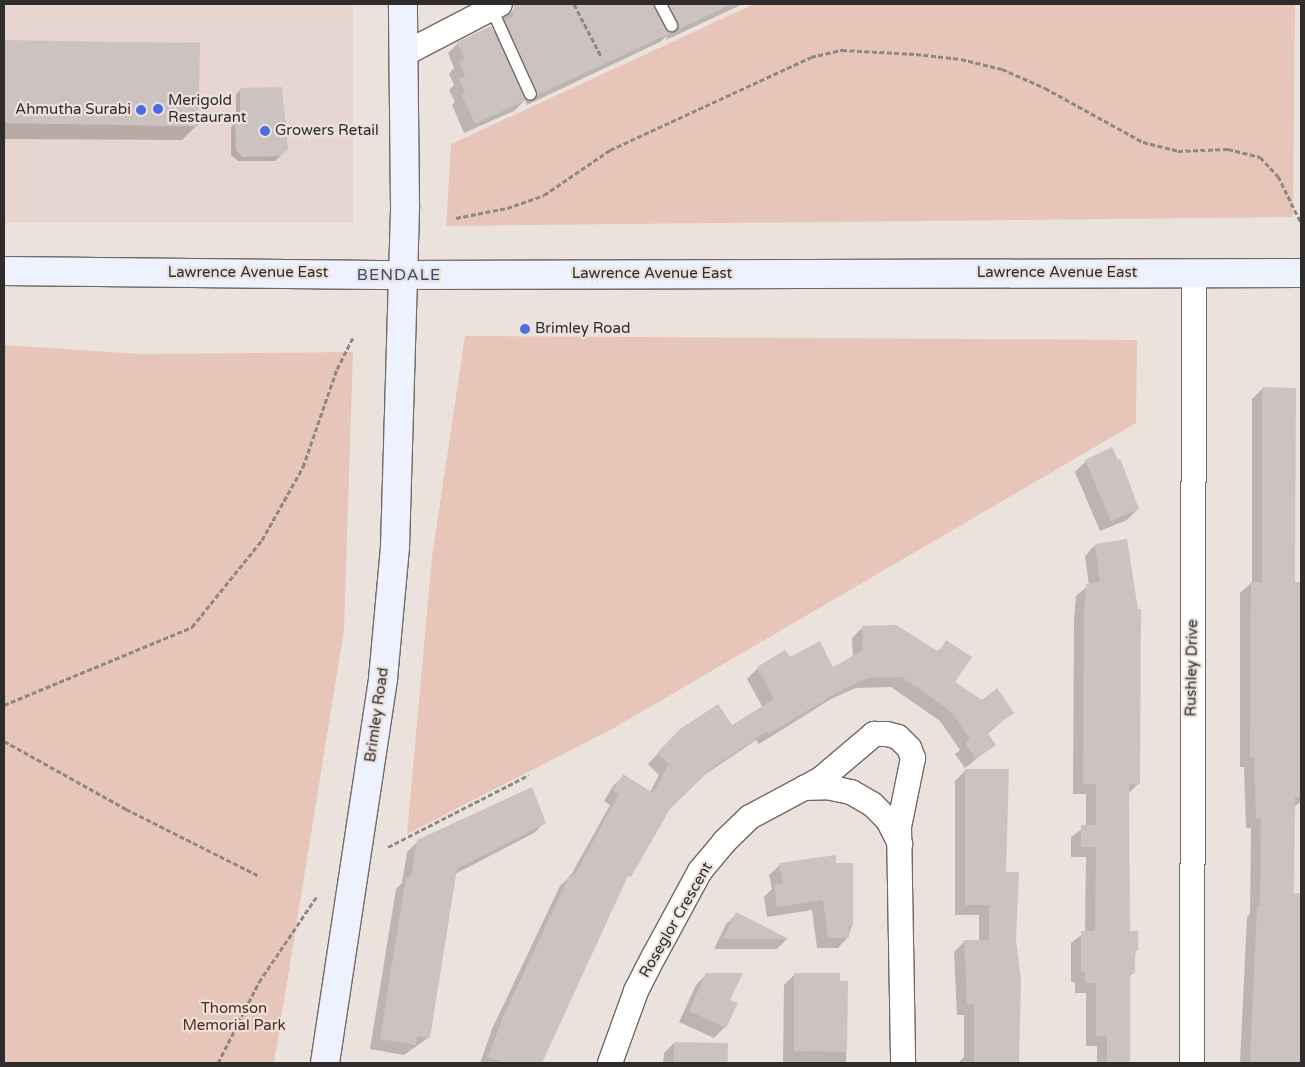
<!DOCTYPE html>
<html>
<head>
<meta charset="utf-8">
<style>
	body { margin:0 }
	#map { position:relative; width:1305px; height:1067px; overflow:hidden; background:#ebe2de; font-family:"Varela Round",sans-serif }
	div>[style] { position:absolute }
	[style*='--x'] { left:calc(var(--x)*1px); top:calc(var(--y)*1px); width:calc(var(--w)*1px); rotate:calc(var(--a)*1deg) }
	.built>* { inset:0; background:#e7d5cf; transform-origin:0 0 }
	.green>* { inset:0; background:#e8c5b9 }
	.shadow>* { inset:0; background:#0003 }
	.building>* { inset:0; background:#ccc3c0; transform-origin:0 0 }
	.path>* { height:3px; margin-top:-1.5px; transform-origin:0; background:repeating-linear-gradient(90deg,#8e8885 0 5px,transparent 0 7.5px) }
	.roads { filter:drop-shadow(1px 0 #726966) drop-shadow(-1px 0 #726966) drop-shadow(0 1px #726966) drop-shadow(0 -1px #726966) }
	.service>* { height:11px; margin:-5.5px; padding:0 5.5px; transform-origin:5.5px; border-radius:5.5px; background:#fff }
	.minor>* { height:24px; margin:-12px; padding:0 12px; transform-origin:12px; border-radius:12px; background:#fff }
	.secondary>* { height:28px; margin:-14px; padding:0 14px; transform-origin:14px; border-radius:14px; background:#edf2fe }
	.dots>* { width:14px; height:14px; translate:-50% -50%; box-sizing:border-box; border:2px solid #ebe2de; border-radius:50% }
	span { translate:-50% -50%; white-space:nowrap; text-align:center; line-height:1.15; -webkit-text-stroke:4.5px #ebe2de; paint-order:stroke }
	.poi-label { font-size:15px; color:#302c2b }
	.left { translate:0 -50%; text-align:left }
	.right { translate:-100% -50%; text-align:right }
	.street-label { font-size:15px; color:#302c2b }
	.park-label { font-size:15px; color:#562817 }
	.neighbourhood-label { font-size:16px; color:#374882; letter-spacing:1px }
	.frame { position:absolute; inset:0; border:5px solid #302c2b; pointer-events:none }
</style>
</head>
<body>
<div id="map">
	<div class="built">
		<div style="left:4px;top:4px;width:349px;height:219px"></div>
	</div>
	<div class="green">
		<div style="clip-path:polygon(754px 4px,1295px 4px,1293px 217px,446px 226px,451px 144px)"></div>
		<div style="clip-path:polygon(465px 336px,1137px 340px,1136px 423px,614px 728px,407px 834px,432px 557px)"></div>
		<div style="clip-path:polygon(4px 345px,140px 354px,353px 352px,344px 630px,274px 1063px,4px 1063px)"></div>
	</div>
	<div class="shadow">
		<div style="clip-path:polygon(522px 4px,743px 4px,666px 40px,667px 36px,660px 42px,527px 105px,525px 100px,514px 111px,464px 133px,452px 105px,455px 102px,449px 90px,454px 85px,449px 74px,454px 68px,448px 53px,458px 43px,493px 33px,503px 23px,503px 18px)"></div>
		<div style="clip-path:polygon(4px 42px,199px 43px,198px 124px,182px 140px,4px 139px)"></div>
		<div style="clip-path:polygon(240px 90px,286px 121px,287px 149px,275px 161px,238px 161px,231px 155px,231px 127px,236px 122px,236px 95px)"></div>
		<div style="clip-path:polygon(1263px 388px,1294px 583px,1301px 583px,1301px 802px,1294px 807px,1293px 895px,1301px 895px,1301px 1063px,1240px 1063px,1247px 917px,1250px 914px,1251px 828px,1246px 828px,1244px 767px,1240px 767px,1240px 593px,1252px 582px,1252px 399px)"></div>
		<div style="clip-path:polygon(1086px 461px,1138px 509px,1127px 520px,1100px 531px,1075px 472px)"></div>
		<div style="clip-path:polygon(1095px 545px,1139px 783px,1128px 794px,1128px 932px,1137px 932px,1134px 972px,1128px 978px,1128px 1063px,1097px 1063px,1097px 1046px,1086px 1046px,1086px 993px,1075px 993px,1075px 982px,1071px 982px,1071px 943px,1085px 932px,1086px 857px,1071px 857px,1071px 837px,1086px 826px,1086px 794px,1073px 794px,1074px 620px,1076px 596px,1089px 585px,1085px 556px)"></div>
		<div style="clip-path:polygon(862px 628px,937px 652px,947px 642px,953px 683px,982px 701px,1013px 712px,987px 734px,994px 745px,965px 768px,955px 754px,960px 750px,940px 721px,891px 687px,856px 688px,831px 699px,759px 744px,756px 740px,700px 778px,669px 808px,623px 883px,540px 1063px,480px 1063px,492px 1029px,560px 886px,571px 875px,610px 805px,604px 801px,613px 786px,624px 776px,650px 792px,659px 775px,648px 764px,670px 741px,732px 726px,763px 708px,747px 679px,758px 668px,785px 652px,789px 659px,833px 668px,853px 658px,852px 638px)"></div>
		<div style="clip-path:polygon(966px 770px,1005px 873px,1019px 980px,1018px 1063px,958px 1063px,964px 1057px,964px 1015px,957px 1015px,954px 952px,965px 941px,979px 942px,979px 915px,955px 915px,955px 781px)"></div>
		<div style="clip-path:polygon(545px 822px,534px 833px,455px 874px,428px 1038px,404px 1055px,370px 1049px,396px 889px,402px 883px,407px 852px,418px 841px)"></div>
		<div style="clip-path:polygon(835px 864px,852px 926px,848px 937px,838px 948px,817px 948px,812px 910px,767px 917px,764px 897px,772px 889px,769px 875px,780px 865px)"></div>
		<div style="clip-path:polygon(737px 914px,787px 939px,777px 949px,714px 949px,726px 924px)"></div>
		<div style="clip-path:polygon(707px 974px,728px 1000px,725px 1027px,714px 1038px,679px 1022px,696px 985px)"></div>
		<div style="clip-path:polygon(795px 974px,847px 982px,846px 1063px,783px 1063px,784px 985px)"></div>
		<div style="clip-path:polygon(674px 1043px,726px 1044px,726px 1063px,663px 1063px,664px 1053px)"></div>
	</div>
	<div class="building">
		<div style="clip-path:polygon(514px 4px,653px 4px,665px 29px,673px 32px,537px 95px,505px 20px,513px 16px)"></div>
		<div style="clip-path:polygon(668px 4px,732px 4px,675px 31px,678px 22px)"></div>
		<div style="clip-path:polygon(491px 26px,526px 100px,475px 124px,461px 94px,465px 92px,459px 79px,465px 76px,459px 62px,465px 59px,457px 42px)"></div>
		<div style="left:4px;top:40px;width:196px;height:83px;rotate:1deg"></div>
		<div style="clip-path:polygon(282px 87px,288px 149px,281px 156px,243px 157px,236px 150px,235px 121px,240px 116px,240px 88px)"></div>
		<div style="clip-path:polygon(1262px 387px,1296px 388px,1295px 582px,1301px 582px,1301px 797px,1295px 797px,1294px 893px,1301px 893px,1301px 1063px,1250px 1063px,1257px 906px,1260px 906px,1261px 818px,1256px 818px,1254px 757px,1250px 757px,1251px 582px,1262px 582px)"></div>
		<div style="clip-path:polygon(1112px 447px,1118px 460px,1120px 458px,1139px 509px,1111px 521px,1085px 460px)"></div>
		<div style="clip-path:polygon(1127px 539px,1138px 609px,1141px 609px,1140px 784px,1129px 784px,1130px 931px,1138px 931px,1138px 951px,1135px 951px,1135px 973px,1130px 973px,1130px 1063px,1107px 1063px,1107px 1036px,1096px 1036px,1096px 983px,1085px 983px,1085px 972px,1081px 972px,1081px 931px,1095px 931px,1096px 847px,1081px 847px,1081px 825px,1096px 825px,1096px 784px,1083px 784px,1084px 608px,1086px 584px,1100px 582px,1095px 544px)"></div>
		<div style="clip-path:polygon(896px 625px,939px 652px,946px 640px,972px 657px,955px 682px,982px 700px,997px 688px,1014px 713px,987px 732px,996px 745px,976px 759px,965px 743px,970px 739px,950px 711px,902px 677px,868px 678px,843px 689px,769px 734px,767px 731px,712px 768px,670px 809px,631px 877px,628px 876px,542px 1063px,505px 1063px,488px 1057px,503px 1017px,570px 874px,574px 876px,619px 794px,613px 790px,623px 774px,653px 793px,669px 764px,657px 753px,680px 729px,718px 704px,732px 725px,774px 699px,757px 667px,785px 650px,790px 657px,820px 641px,833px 667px,863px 650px,862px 626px)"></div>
		<div style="clip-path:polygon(965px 769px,1009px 769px,1006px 872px,1019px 872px,1016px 940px,1021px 980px,1019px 1063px,974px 1063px,974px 1005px,967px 1004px,964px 940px,989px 940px,989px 905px,965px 905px)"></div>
		<div style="clip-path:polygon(532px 787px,546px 823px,457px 869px,430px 1038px,417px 1036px,416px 1045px,380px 1039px,406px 877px,411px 877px,417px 840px)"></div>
		<div style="clip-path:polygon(836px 855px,836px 863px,853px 863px,853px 926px,849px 926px,849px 938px,828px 938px,823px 900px,777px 907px,774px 885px,783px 884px,779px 863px)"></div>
		<div style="clip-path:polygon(736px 912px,789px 939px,723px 939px)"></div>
		<div style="clip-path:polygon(706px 973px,743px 973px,730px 1000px,738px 1003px,726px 1028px,689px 1011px)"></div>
		<div style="clip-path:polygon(794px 973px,840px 973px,840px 981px,848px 981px,847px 1052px,794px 1051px)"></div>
		<div style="left:674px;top:1042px;width:54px;height:21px;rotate:1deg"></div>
	</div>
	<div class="path">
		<div style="--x:574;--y:4;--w:59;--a:62.6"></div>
		<div style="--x:456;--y:218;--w:52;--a:-11.1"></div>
		<div style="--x:507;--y:208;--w:39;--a:-19"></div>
		<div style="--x:544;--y:195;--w:80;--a:-34.3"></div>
		<div style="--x:610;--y:150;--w:221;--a:-24.8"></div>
		<div style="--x:811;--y:57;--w:32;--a:-13"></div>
		<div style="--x:842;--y:50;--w:74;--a:3.1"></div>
		<div style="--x:916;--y:54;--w:45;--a:6.3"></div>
		<div style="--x:961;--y:59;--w:42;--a:13.7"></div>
		<div style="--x:1002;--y:69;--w:47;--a:23.8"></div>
		<div style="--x:1045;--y:88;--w:112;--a:28.9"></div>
		<div style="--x:1143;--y:142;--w:36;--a:14"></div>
		<div style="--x:1178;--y:151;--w:50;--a:-2.3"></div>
		<div style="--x:1228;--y:149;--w:33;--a:14"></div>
		<div style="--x:1260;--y:157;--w:26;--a:47"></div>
		<div style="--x:1278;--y:176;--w:52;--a:63.9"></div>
		<div style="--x:4;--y:705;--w:204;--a:-22.5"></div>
		<div style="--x:192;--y:627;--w:112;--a:-51.2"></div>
		<div style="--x:262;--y:540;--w:84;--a:-60.7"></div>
		<div style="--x:303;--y:467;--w:104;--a:-70.9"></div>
		<div style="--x:337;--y:369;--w:36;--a:-63"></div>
		<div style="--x:4;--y:741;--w:140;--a:29.1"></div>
		<div style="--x:126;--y:809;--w:147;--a:26.7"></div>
		<div style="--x:388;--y:847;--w:158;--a:-27.1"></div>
		<div style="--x:218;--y:1063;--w:91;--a:-63.2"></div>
		<div style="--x:259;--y:982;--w:104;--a:-56"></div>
	</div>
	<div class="roads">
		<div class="service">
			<div style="--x:660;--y:4;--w:24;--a:62"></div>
			<div style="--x:491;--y:8;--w:94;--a:65.6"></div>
		</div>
		<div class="minor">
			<div style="--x:404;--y:54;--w:108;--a:-27.5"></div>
			<div style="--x:804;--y:788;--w:23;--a:-2"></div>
			<div style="--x:827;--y:787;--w:25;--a:12"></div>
			<div style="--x:851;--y:792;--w:24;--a:30"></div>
			<div style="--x:872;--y:804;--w:23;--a:45"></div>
			<div style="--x:888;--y:820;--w:27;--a:63"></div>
			<div style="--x:610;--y:1063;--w:77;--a:-70.1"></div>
			<div style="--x:636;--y:991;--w:39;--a:-63"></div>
			<div style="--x:654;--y:956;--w:97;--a:-61.6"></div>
			<div style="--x:700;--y:871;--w:38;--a:-50"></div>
			<div style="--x:724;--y:842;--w:36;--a:-44"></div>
			<div style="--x:750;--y:817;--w:81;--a:-28.2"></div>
			<div style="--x:821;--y:779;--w:70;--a:-40.3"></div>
			<div style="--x:874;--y:734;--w:13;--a:0"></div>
			<div style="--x:887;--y:734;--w:11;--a:15"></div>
			<div style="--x:898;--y:737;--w:16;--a:45"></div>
			<div style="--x:909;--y:748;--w:11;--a:68"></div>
			<div style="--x:913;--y:758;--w:70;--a:101.5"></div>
			<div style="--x:899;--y:827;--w:236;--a:89"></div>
			<div style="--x:1192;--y:1063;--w:790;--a:-89.85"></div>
		</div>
		<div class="secondary">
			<div style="--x:4;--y:271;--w:400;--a:0.6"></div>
			<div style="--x:404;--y:275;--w:897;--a:-0.13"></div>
			<div style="--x:325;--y:1063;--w:388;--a:-81.4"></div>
			<div style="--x:383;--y:679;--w:133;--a:-84.8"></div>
			<div style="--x:395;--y:547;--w:342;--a:-88.3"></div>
			<div style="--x:405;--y:205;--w:201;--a:-90.6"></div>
		</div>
	</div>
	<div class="dots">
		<div style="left:158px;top:109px;background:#4f6be0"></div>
		<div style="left:141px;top:110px;background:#4f6be0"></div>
		<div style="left:265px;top:131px;background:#4f6be0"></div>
		<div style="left:525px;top:329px;background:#4f6be0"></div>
	</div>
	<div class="poi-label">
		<span class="left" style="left:168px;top:109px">Merigold<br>Restaurant</span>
		<span class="right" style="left:131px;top:110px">Ahmutha Surabi</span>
		<span class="left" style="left:275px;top:131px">Growers Retail</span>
		<span class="left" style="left:535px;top:329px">Brimley Road</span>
	</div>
	<div class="street-label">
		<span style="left:248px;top:273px">Lawrence Avenue East</span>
		<span style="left:1057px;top:273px">Lawrence Avenue East</span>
		<span style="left:652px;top:274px">Lawrence Avenue East</span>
		<span style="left:1192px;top:668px;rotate:-89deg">Rushley Drive</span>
		<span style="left:377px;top:715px;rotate:-82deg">Brimley Road</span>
		<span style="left:676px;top:920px;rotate:-60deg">Roseglor Crescent</span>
	</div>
	<div class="park-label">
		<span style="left:234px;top:1017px">Thomson<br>Memorial Park</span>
	</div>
	<div class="neighbourhood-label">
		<span style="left:399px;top:275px">BENDALE</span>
	</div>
	<div class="frame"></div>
</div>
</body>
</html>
